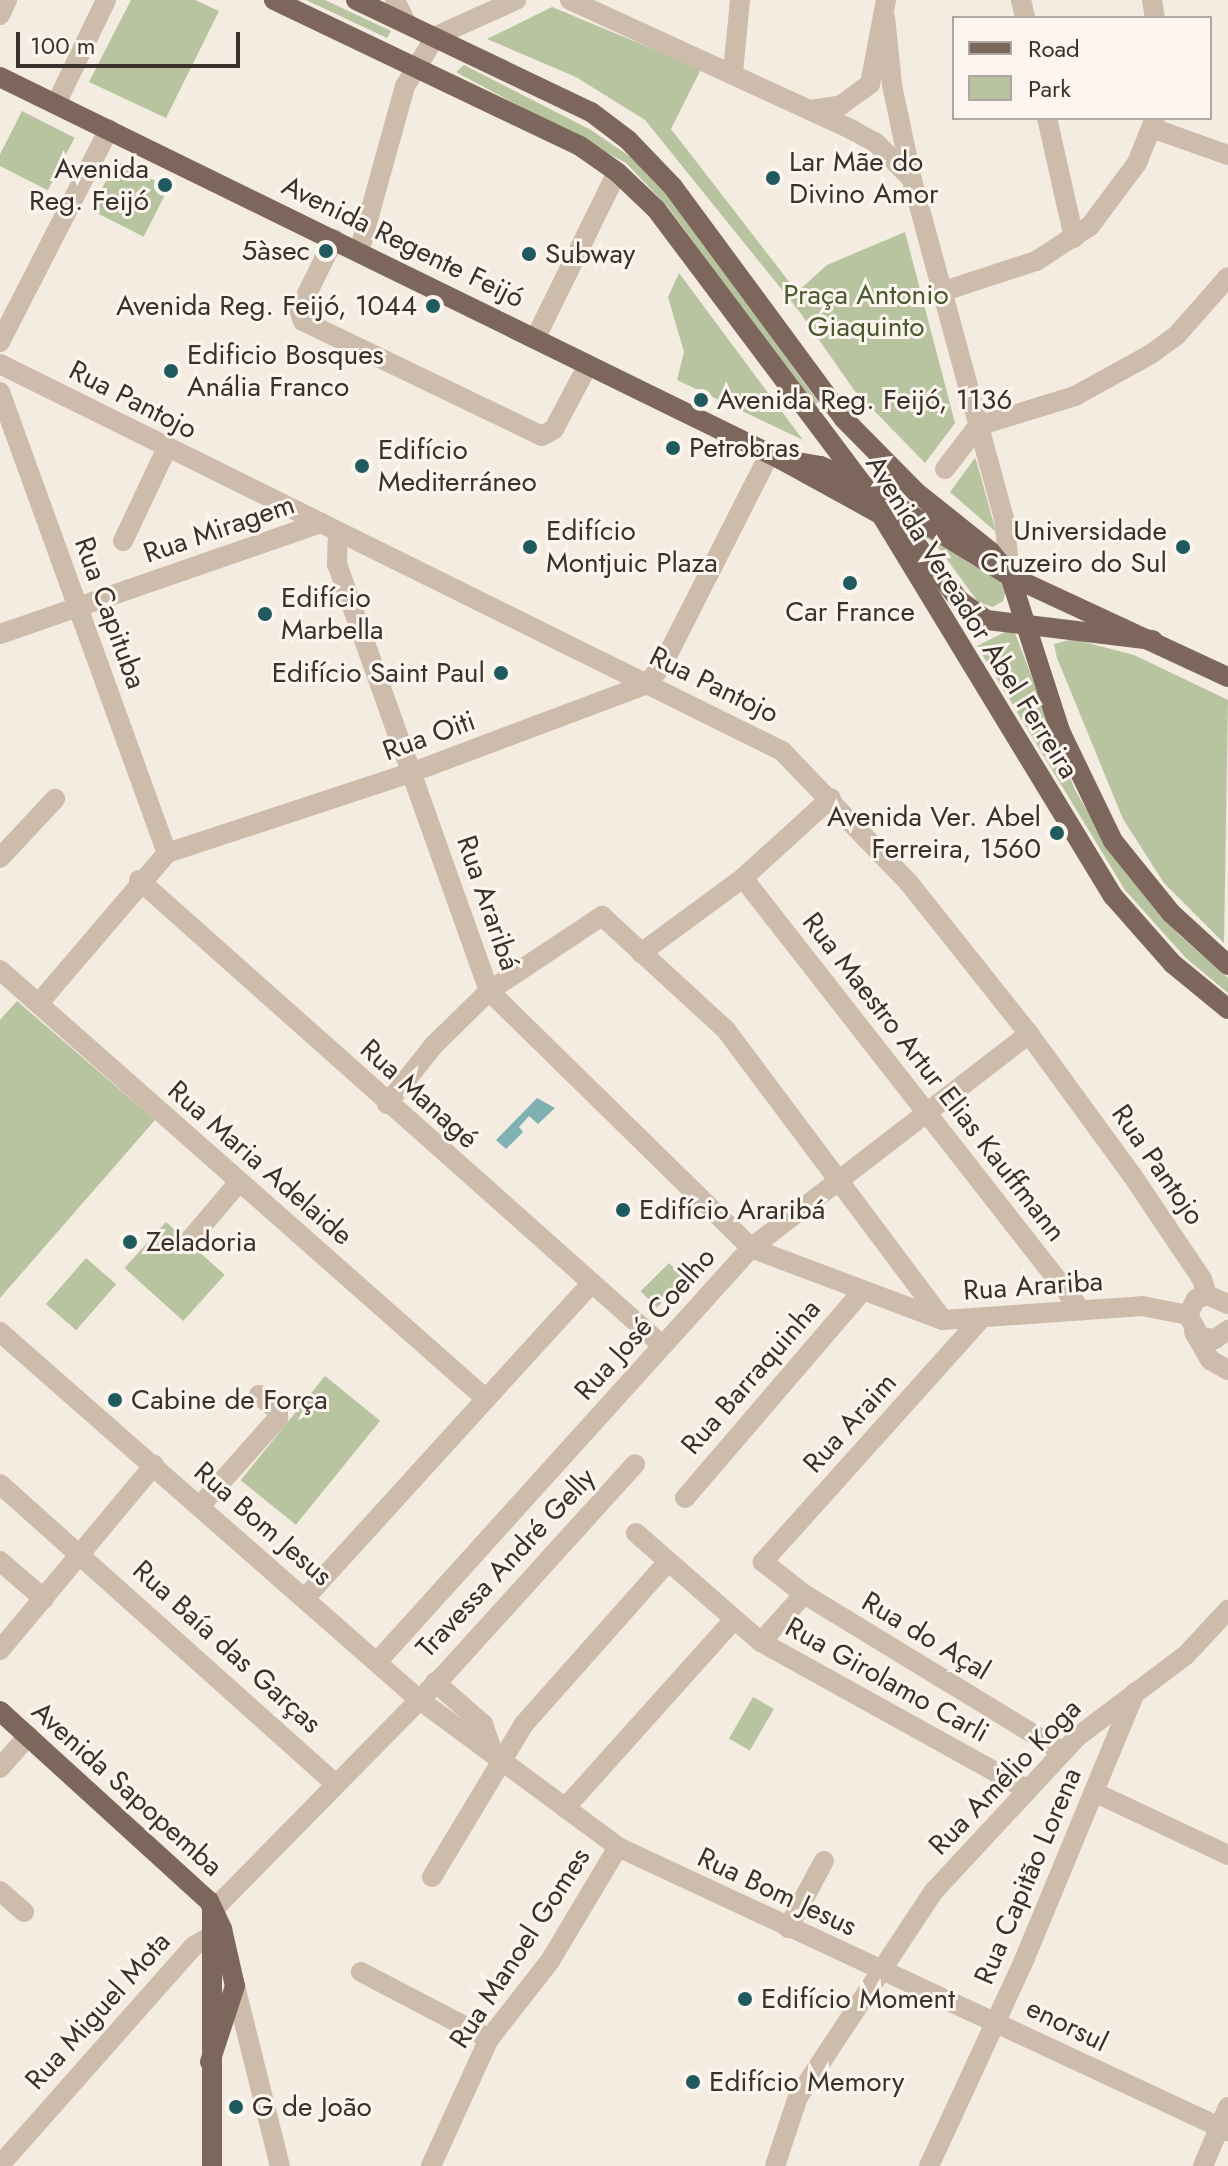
<!DOCTYPE html>
<html>
<head>
<meta charset="utf-8">
<style>
	body { margin:0 }
	#map { position:relative; width:1228px; height:2166px; overflow:hidden; background:#f4ebe1; font-family:Jost,sans-serif }
	div>[style] { position:absolute }
	[style*='--x'] { left:calc(var(--x)*1px); top:calc(var(--y)*1px); width:calc(var(--w)*1px); rotate:calc(var(--a)*1deg) }
	.green>* { inset:0; background:#b8c4a0; transform-origin:0 0 }
	.water>* { inset:0; background:#7fb0b2 }
	.minor>* { height:20px; margin:-10px; padding:0 10px; transform-origin:10px; border-radius:10px; background:#cdbbac }
	.major>* { height:20px; margin:-10px; padding:0 10px; transform-origin:10px; border-radius:10px; background:#7d675c }
	.dots>* { width:22px; height:22px; translate:-50% -50%; box-sizing:border-box; border:4px solid #fbf5ee; border-radius:50% }
	span { translate:-50% -50%; white-space:nowrap; text-align:center; line-height:1.15; -webkit-text-stroke:6px #fbf5ee; paint-order:stroke }
	.poi-label { font-size:28px; color:#3b302b }
	.left { translate:0 -50%; text-align:left }
	.right { translate:-100% -50%; text-align:right }
	.street-label { font-size:28px; color:#3b302b }
	.park-label { font-size:28px; color:#4a5a2e }
	.legend { position:absolute; left:952px; top:16px; width:260px; height:104px; box-sizing:border-box; background:#fbf5ee; border:2px solid #aea6a0; margin:0; padding:10px 14px; list-style:none; font-size:24px; color:#3b302b }
	.legend li { display:flex; align-items:center; gap:16px; height:40px }
	.legend b { width:40px; border:2px solid #aea6a0 }
	.scale { position:absolute; left:16px; top:32px; width:224px; height:36px; box-sizing:border-box; border:4px solid #3b302b; border-top:0; padding-left:10px; font-size:24px; line-height:28px; white-space:nowrap; color:#3b302b; -webkit-text-stroke:6px #fbf5ee; paint-order:stroke }
</style>
</head>
<body>
<div id="map">
	<div class="green">
		<div style="clip-path:polygon(131px 0,195px 0,219px 11px,166px 118px,89px 82px)"></div>
		<div style="clip-path:polygon(306px 0,325px 0,391px 31px,387px 38px)"></div>
		<div style="clip-path:polygon(552px 7px,701px 69px,671px 129px,797px 292px,827px 265px,905px 232px,955px 423px,925px 463px,854px 390px,799px 311px,645px 120px,576px 77px,487px 39px)"></div>
		<div style="clip-path:polygon(464px 65px,591px 130px,632px 158px,674px 201px,818px 402px,813px 406px,668px 207px,626px 163px,456px 72px)"></div>
		<div style="left:22px;top:111px;width:59px;height:59px;rotate:27deg"></div>
		<div style="left:116px;top:161px;width:59px;height:55px;rotate:27deg"></div>
		<div style="clip-path:polygon(679px 273px,803px 440px,677px 380px,684px 352px,668px 297px)"></div>
		<div style="clip-path:polygon(975px 458px,977px 463px,996px 532px,950px 492px)"></div>
		<div style="clip-path:polygon(898px 508px,970px 564px,998px 578px,1006px 591px,1003px 601px,993px 607px,978px 602px,935px 543px,907px 527px)"></div>
		<div style="clip-path:polygon(1013px 628px,1075px 790px,1104px 839px,1178px 934px,1228px 978px,1228px 993px,1186px 958px,1125px 890px,977px 646px)"></div>
		<div style="clip-path:polygon(1073px 639px,1134px 655px,1228px 700px,1224px 943px,1164px 883px,1123px 819px,1057px 658px,1054px 644px)"></div>
		<div style="clip-path:polygon(17px 1001px,155px 1120px,0 1298px,0 1020px)"></div>
		<div style="left:166px;top:1222px;width:79px;height:62px;rotate:42deg"></div>
		<div style="left:86px;top:1258px;width:40px;height:61px;rotate:41deg"></div>
		<div style="left:669px;top:1263px;width:23px;height:40px;rotate:45deg"></div>
		<div style="left:325px;top:1376px;width:71px;height:134px;rotate:39deg"></div>
		<div style="left:753px;top:1697px;width:24px;height:48px;rotate:30deg"></div>
	</div>
	<div class="water">
		<div style="clip-path:polygon(537px 1098px,555px 1108px,538px 1124px,529px 1116px,519px 1127px,523px 1132px,506px 1149px,496px 1140px)"></div>
	</div>
	<div class="minor">
		<div style="--x:395;--y:0;--w:25;--a:64"></div>
		<div style="--x:570;--y:0;--w:311;--a:24.7"></div>
		<div style="--x:852;--y:130;--w:26;--a:28"></div>
		<div style="--x:875;--y:142;--w:49;--a:45"></div>
		<div style="--x:1021;--y:0;--w:18;--a:77"></div>
		<div style="--x:1152;--y:0;--w:18;--a:81"></div>
		<div style="--x:0;--y:15;--w:17;--a:-65"></div>
		<div style="--x:885;--y:17;--w:68;--a:84.1"></div>
		<div style="--x:892;--y:85;--w:97;--a:78.1"></div>
		<div style="--x:912;--y:180;--w:350;--a:74.8"></div>
		<div style="--x:1004;--y:518;--w:58;--a:84.1"></div>
		<div style="--x:733;--y:72;--w:72;--a:-84.4"></div>
		<div style="--x:56;--y:104;--w:115;--a:-64.3"></div>
		<div style="--x:811;--y:110;--w:30;--a:-9"></div>
		<div style="--x:841;--y:105;--w:36;--a:-36"></div>
		<div style="--x:870;--y:84;--w:86;--a:-79.2"></div>
		<div style="--x:1047;--y:118;--w:123;--a:77.3"></div>
		<div style="--x:1152;--y:128;--w:81;--a:19.6"></div>
		<div style="--x:334;--y:239;--w:79;--a:116.2"></div>
		<div style="--x:299;--y:310;--w:12;--a:70"></div>
		<div style="--x:303;--y:321;--w:265;--a:25.7"></div>
		<div style="--x:542;--y:436;--w:14;--a:-30"></div>
		<div style="--x:554;--y:429;--w:72;--a:-62"></div>
		<div style="--x:359;--y:252;--w:172;--a:-74.5"></div>
		<div style="--x:405;--y:86;--w:59;--a:-58.2"></div>
		<div style="--x:436;--y:36;--w:88;--a:-24.2"></div>
		<div style="--x:941;--y:292;--w:100;--a:-18.1"></div>
		<div style="--x:1036;--y:261;--w:64;--a:-32.9"></div>
		<div style="--x:1090;--y:226;--w:79;--a:-53.3"></div>
		<div style="--x:1137;--y:163;--w:48;--a:-68.2"></div>
		<div style="--x:535;--y:339;--w:186;--a:-63.8"></div>
		<div style="--x:0;--y:342;--w:239;--a:-62.9"></div>
		<div style="--x:0;--y:364;--w:873;--a:26.33"></div>
		<div style="--x:782;--y:751;--w:183;--a:46.1"></div>
		<div style="--x:909;--y:883;--w:193;--a:51.5"></div>
		<div style="--x:1029;--y:1034;--w:175;--a:53.9"></div>
		<div style="--x:1132;--y:1175;--w:125;--a:56.1"></div>
		<div style="--x:1202;--y:1279;--w:17;--a:73"></div>
		<div style="--x:0;--y:392;--w:490;--a:70.1"></div>
		<div style="--x:945;--y:469;--w:54;--a:-52.5"></div>
		<div style="--x:978;--y:426;--w:102;--a:-17.2"></div>
		<div style="--x:1075;--y:396;--w:87;--a:-28.9"></div>
		<div style="--x:1151;--y:354;--w:32;--a:-36"></div>
		<div style="--x:1177;--y:335;--w:77;--a:-48.7"></div>
		<div style="--x:338;--y:532;--w:32;--a:92"></div>
		<div style="--x:337;--y:564;--w:453;--a:70.4"></div>
		<div style="--x:489;--y:991;--w:367;--a:44.4"></div>
		<div style="--x:751;--y:1248;--w:205;--a:20.6"></div>
		<div style="--x:943;--y:1320;--w:199;--a:-4"></div>
		<div style="--x:1142;--y:1306;--w:47;--a:11.1"></div>
		<div style="--x:123;--y:541;--w:103;--a:-64.7"></div>
		<div style="--x:0;--y:634;--w:340;--a:-19.1"></div>
		<div style="--x:0;--y:858;--w:81;--a:-47"></div>
		<div style="--x:743;--y:878;--w:549;--a:51.96"></div>
		<div style="--x:139;--y:880;--w:701;--a:41.65"></div>
		<div style="--x:641;--y:953;--w:127;--a:-36.3"></div>
		<div style="--x:743;--y:878;--w:119;--a:-42.3"></div>
		<div style="--x:0;--y:970;--w:647;--a:41.43"></div>
		<div style="--x:39;--y:1003;--w:197;--a:-49.5"></div>
		<div style="--x:167;--y:853;--w:259;--a:-18.2"></div>
		<div style="--x:413;--y:772;--w:250;--a:-20.6"></div>
		<div style="--x:647;--y:684;--w:26;--a:-51"></div>
		<div style="--x:663;--y:664;--w:234;--a:-63.1"></div>
		<div style="--x:387;--y:1104;--w:75;--a:-51.5"></div>
		<div style="--x:434;--y:1045;--w:77;--a:-44.5"></div>
		<div style="--x:489;--y:991;--w:136;--a:-33.6"></div>
		<div style="--x:602;--y:916;--w:168;--a:42.6"></div>
		<div style="--x:726;--y:1030;--w:362;--a:53.2"></div>
		<div style="--x:189;--y:1241;--w:77;--a:-49.7"></div>
		<div style="--x:1228;--y:1304;--w:23;--a:-157"></div>
		<div style="--x:1207;--y:1295;--w:12;--a:160"></div>
		<div style="--x:1196;--y:1299;--w:18;--a:117"></div>
		<div style="--x:1188;--y:1315;--w:25;--a:61"></div>
		<div style="--x:1200;--y:1337;--w:15;--a:8"></div>
		<div style="--x:1215;--y:1339;--w:16;--a:-35"></div>
		<div style="--x:979;--y:1321;--w:324;--a:131.9"></div>
		<div style="--x:763;--y:1562;--w:52;--a:38"></div>
		<div style="--x:804;--y:1594;--w:303;--a:31.4"></div>
		<div style="--x:0;--y:1332;--w:555;--a:41.27"></div>
		<div style="--x:417;--y:1698;--w:250;--a:36.5"></div>
		<div style="--x:618;--y:1847;--w:673;--a:24.97"></div>
		<div style="--x:1194;--y:1332;--w:32;--a:60"></div>
		<div style="--x:1210;--y:1360;--w:21;--a:29"></div>
		<div style="--x:0;--y:1484;--w:449;--a:41.8"></div>
		<div style="--x:685;--y:1498;--w:270;--a:-49.4"></div>
		<div style="--x:200;--y:1506;--w:118;--a:-48.4"></div>
		<div style="--x:278;--y:1418;--w:7;--a:-90"></div>
		<div style="--x:278;--y:1411;--w:25;--a:-140"></div>
		<div style="--x:636;--y:1533;--w:166;--a:41.1"></div>
		<div style="--x:761;--y:1642;--w:305;--a:29"></div>
		<div style="--x:0;--y:1561;--w:58;--a:40.8"></div>
		<div style="--x:305;--y:1598;--w:426;--a:-47.7"></div>
		<div style="--x:761;--y:1642;--w:64;--a:-48.1"></div>
		<div style="--x:0;--y:1650;--w:241;--a:-50.2"></div>
		<div style="--x:377;--y:1662;--w:558;--a:-47.91"></div>
		<div style="--x:751;--y:1248;--w:351;--a:-37.6"></div>
		<div style="--x:435;--y:1682;--w:64;--a:41.2"></div>
		<div style="--x:483;--y:1724;--w:31;--a:71"></div>
		<div style="--x:0;--y:1768;--w:43;--a:-48.8"></div>
		<div style="--x:1094;--y:1792;--w:148;--a:25.2"></div>
		<div style="--x:565;--y:1808;--w:251;--a:-48.1"></div>
		<div style="--x:432;--y:1877;--w:179;--a:-59"></div>
		<div style="--x:524;--y:1724;--w:217;--a:-48.4"></div>
		<div style="--x:0;--y:1891;--w:32;--a:41"></div>
		<div style="--x:212;--y:1911;--w:330;--a:-45.5"></div>
		<div style="--x:443;--y:1676;--w:286;--a:-47.8"></div>
		<div style="--x:788;--y:1928;--w:76;--a:-61.8"></div>
		<div style="--x:361;--y:1972;--w:144;--a:27.6"></div>
		<div style="--x:235;--y:1986;--w:186;--a:76"></div>
		<div style="--x:0;--y:2165;--w:293;--a:-48.5"></div>
		<div style="--x:194;--y:1946;--w:33;--a:-31"></div>
		<div style="--x:431;--y:2166;--w:140;--a:-65.5"></div>
		<div style="--x:489;--y:2039;--w:99;--a:-52"></div>
		<div style="--x:550;--y:1961;--w:133;--a:-59.2"></div>
		<div style="--x:775;--y:2166;--w:73;--a:-71.6"></div>
		<div style="--x:798;--y:2097;--w:247;--a:-56.6"></div>
		<div style="--x:934;--y:1891;--w:210;--a:-47.1"></div>
		<div style="--x:1077;--y:1737;--w:136;--a:-37"></div>
		<div style="--x:1186;--y:1655;--w:62;--a:-47"></div>
		<div style="--x:929;--y:2166;--w:229;--a:-65.2"></div>
		<div style="--x:1025;--y:1958;--w:287;--a:-67.5"></div>
		<div style="--x:1203;--y:2166;--w:64;--a:-67"></div>
	</div>
	<div class="major">
		<div style="--x:274;--y:0;--w:339;--a:25.5"></div>
		<div style="--x:580;--y:146;--w:45;--a:35.1"></div>
		<div style="--x:617;--y:172;--w:54;--a:43.5"></div>
		<div style="--x:656;--y:209;--w:345;--a:53.1"></div>
		<div style="--x:863;--y:485;--w:481;--a:58.7"></div>
		<div style="--x:1113;--y:896;--w:91;--a:48.6"></div>
		<div style="--x:1173;--y:964;--w:71;--a:39.3"></div>
		<div style="--x:356;--y:0;--w:260;--a:25.5"></div>
		<div style="--x:591;--y:112;--w:46;--a:37.1"></div>
		<div style="--x:628;--y:140;--w:65;--a:46.2"></div>
		<div style="--x:673;--y:187;--w:288;--a:53.6"></div>
		<div style="--x:844;--y:419;--w:103;--a:45.4"></div>
		<div style="--x:916;--y:492;--w:95;--a:38.6"></div>
		<div style="--x:990;--y:551;--w:32;--a:51"></div>
		<div style="--x:1010;--y:576;--w:163;--a:72.1"></div>
		<div style="--x:1060;--y:731;--w:122;--a:64.3"></div>
		<div style="--x:1113;--y:841;--w:92;--a:51.1"></div>
		<div style="--x:1171;--y:913;--w:77;--a:42.4"></div>
		<div style="--x:0;--y:77;--w:869;--a:26.09"></div>
		<div style="--x:780;--y:459;--w:116;--a:28.8"></div>
		<div style="--x:882;--y:515;--w:50;--a:41.7"></div>
		<div style="--x:919;--y:548;--w:66;--a:52.4"></div>
		<div style="--x:959;--y:600;--w:34;--a:36"></div>
		<div style="--x:987;--y:620;--w:167;--a:6.9"></div>
		<div style="--x:792;--y:461;--w:29;--a:10"></div>
		<div style="--x:821;--y:466;--w:46;--a:24.3"></div>
		<div style="--x:863;--y:485;--w:173;--a:31.8"></div>
		<div style="--x:1010;--y:576;--w:240;--a:24.9"></div>
		<div style="--x:0;--y:1711;--w:282;--a:42.3"></div>
		<div style="--x:209;--y:1901;--w:31;--a:65"></div>
		<div style="--x:222;--y:1929;--w:58;--a:77.2"></div>
		<div style="--x:235;--y:1986;--w:80;--a:108.2"></div>
		<div style="--x:212;--y:2166;--w:255;--a:-90"></div>
	</div>
	<div class="dots">
		<div style="left:773px;top:178px;background:#1f5a5e"></div>
		<div style="left:165px;top:185px;background:#1f5a5e"></div>
		<div style="left:326px;top:251px;background:#1f5a5e"></div>
		<div style="left:529px;top:254px;background:#1f5a5e"></div>
		<div style="left:433px;top:306px;background:#1f5a5e"></div>
		<div style="left:171px;top:371px;background:#1f5a5e"></div>
		<div style="left:701px;top:400px;background:#1f5a5e"></div>
		<div style="left:673px;top:448px;background:#1f5a5e"></div>
		<div style="left:362px;top:466px;background:#1f5a5e"></div>
		<div style="left:530px;top:547px;background:#1f5a5e"></div>
		<div style="left:1183px;top:547px;background:#1f5a5e"></div>
		<div style="left:850px;top:583px;background:#1f5a5e"></div>
		<div style="left:265px;top:614px;background:#1f5a5e"></div>
		<div style="left:501px;top:673px;background:#1f5a5e"></div>
		<div style="left:1057px;top:833px;background:#1f5a5e"></div>
		<div style="left:623px;top:1210px;background:#1f5a5e"></div>
		<div style="left:130px;top:1242px;background:#1f5a5e"></div>
		<div style="left:115px;top:1400px;background:#1f5a5e"></div>
		<div style="left:745px;top:1999px;background:#1f5a5e"></div>
		<div style="left:693px;top:2082px;background:#1f5a5e"></div>
		<div style="left:236px;top:2107px;background:#1f5a5e"></div>
	</div>
	<div class="poi-label">
		<span class="left" style="left:789px;top:178px">Lar Mãe do<br>Divino Amor</span>
		<span class="right" style="left:149px;top:185px">Avenida<br>Reg. Feijó</span>
		<span class="right" style="left:310px;top:251px">5àsec</span>
		<span class="left" style="left:545px;top:254px">Subway</span>
		<span class="right" style="left:417px;top:306px">Avenida Reg. Feijó, 1044</span>
		<span class="left" style="left:187px;top:371px">Edificio Bosques<br>Anália Franco</span>
		<span class="left" style="left:717px;top:400px">Avenida Reg. Feijó, 1136</span>
		<span class="left" style="left:689px;top:448px">Petrobras</span>
		<span class="left" style="left:378px;top:466px">Edifício<br>Mediterráneo</span>
		<span class="left" style="left:546px;top:547px">Edifício<br>Montjuic Plaza</span>
		<span class="right" style="left:1167px;top:547px">Universidade<br>Cruzeiro do Sul</span>
		<span class="left" style="left:281px;top:614px">Edifício<br>Marbella</span>
		<span style="left:850px;top:612px">Car France</span>
		<span class="right" style="left:485px;top:673px">Edifício Saint Paul</span>
		<span class="right" style="left:1041px;top:833px">Avenida Ver. Abel<br>Ferreira, 1560</span>
		<span class="left" style="left:639px;top:1210px">Edifício Araribá</span>
		<span class="left" style="left:146px;top:1242px">Zeladoria</span>
		<span class="left" style="left:131px;top:1400px">Cabine de Força</span>
		<span class="left" style="left:761px;top:1999px">Edifício Moment</span>
		<span class="left" style="left:709px;top:2082px">Edifício Memory</span>
		<span class="left" style="left:252px;top:2107px">G de João</span>
	</div>
	<div class="street-label">
		<span style="left:403px;top:242px;rotate:26deg">Avenida Regente Feijó</span>
		<span style="left:133px;top:400px;rotate:27deg">Rua Pantojo</span>
		<span style="left:219px;top:529px;rotate:-19deg">Rua Miragem</span>
		<span style="left:110px;top:613px;rotate:70deg">Rua Capituba</span>
		<span style="left:972px;top:617px;rotate:58deg">Avenida Vereador Abel Ferreira</span>
		<span style="left:714px;top:685px;rotate:26deg">Rua Pantojo</span>
		<span style="left:429px;top:736px;rotate:-20deg">Rua Oiti</span>
		<span style="left:488px;top:903px;rotate:71deg">Rua Araribá</span>
		<span style="left:934px;top:1077px;rotate:52deg">Rua Maestro Artur Elias Kauffmann</span>
		<span style="left:419px;top:1094px;rotate:42deg">Rua Managé</span>
		<span style="left:260px;top:1163px;rotate:41deg">Rua Maria Adelaide</span>
		<span style="left:1158px;top:1165px;rotate:55deg">Rua Pantojo</span>
		<span style="left:1033px;top:1286px;rotate:-4deg">Rua Arariba</span>
		<span style="left:645px;top:1324px;rotate:-48deg">Rua José Coelho</span>
		<span style="left:751px;top:1377px;rotate:-49deg">Rua Barraquinha</span>
		<span style="left:850px;top:1423px;rotate:-48deg">Rua Araim</span>
		<span style="left:263px;top:1524px;rotate:41deg">Rua Bom Jesus</span>
		<span style="left:506px;top:1563px;rotate:-47deg">Travessa André Gelly</span>
		<span style="left:926px;top:1636px;rotate:31deg">Rua do Açal</span>
		<span style="left:227px;top:1647px;rotate:42deg">Rua Baía das Garças</span>
		<span style="left:887px;top:1680px;rotate:29deg">Rua Girolamo Carli</span>
		<span style="left:1005px;top:1777px;rotate:-46deg">Rua Amélio Koga</span>
		<span style="left:127px;top:1789px;rotate:42deg">Avenida Sapopemba</span>
		<span style="left:1028px;top:1876px;rotate:-67deg">Rua Capitão Lorena</span>
		<span style="left:777px;top:1892px;rotate:25deg">Rua Bom Jesus</span>
		<span style="left:520px;top:1948px;rotate:-57deg">Rua Manoel Gomes</span>
		<span style="left:98px;top:2011px;rotate:-48deg">Rua Miguel Mota</span>
		<span style="left:1067px;top:2025px;rotate:26deg">enorsul</span>
	</div>
	<div class="park-label">
		<span style="left:866px;top:311px">Praça Antonio<br>Giaquinto</span>
	</div>
	<ul class="legend">
	<li><b style="height:10px;background:#7d675c"></b>Road</li>
	<li><b style="height:22px;background:#b8c4a0"></b>Park</li>
	</ul>
	<div class="scale">100 m</div>
</div>
</body>
</html>
